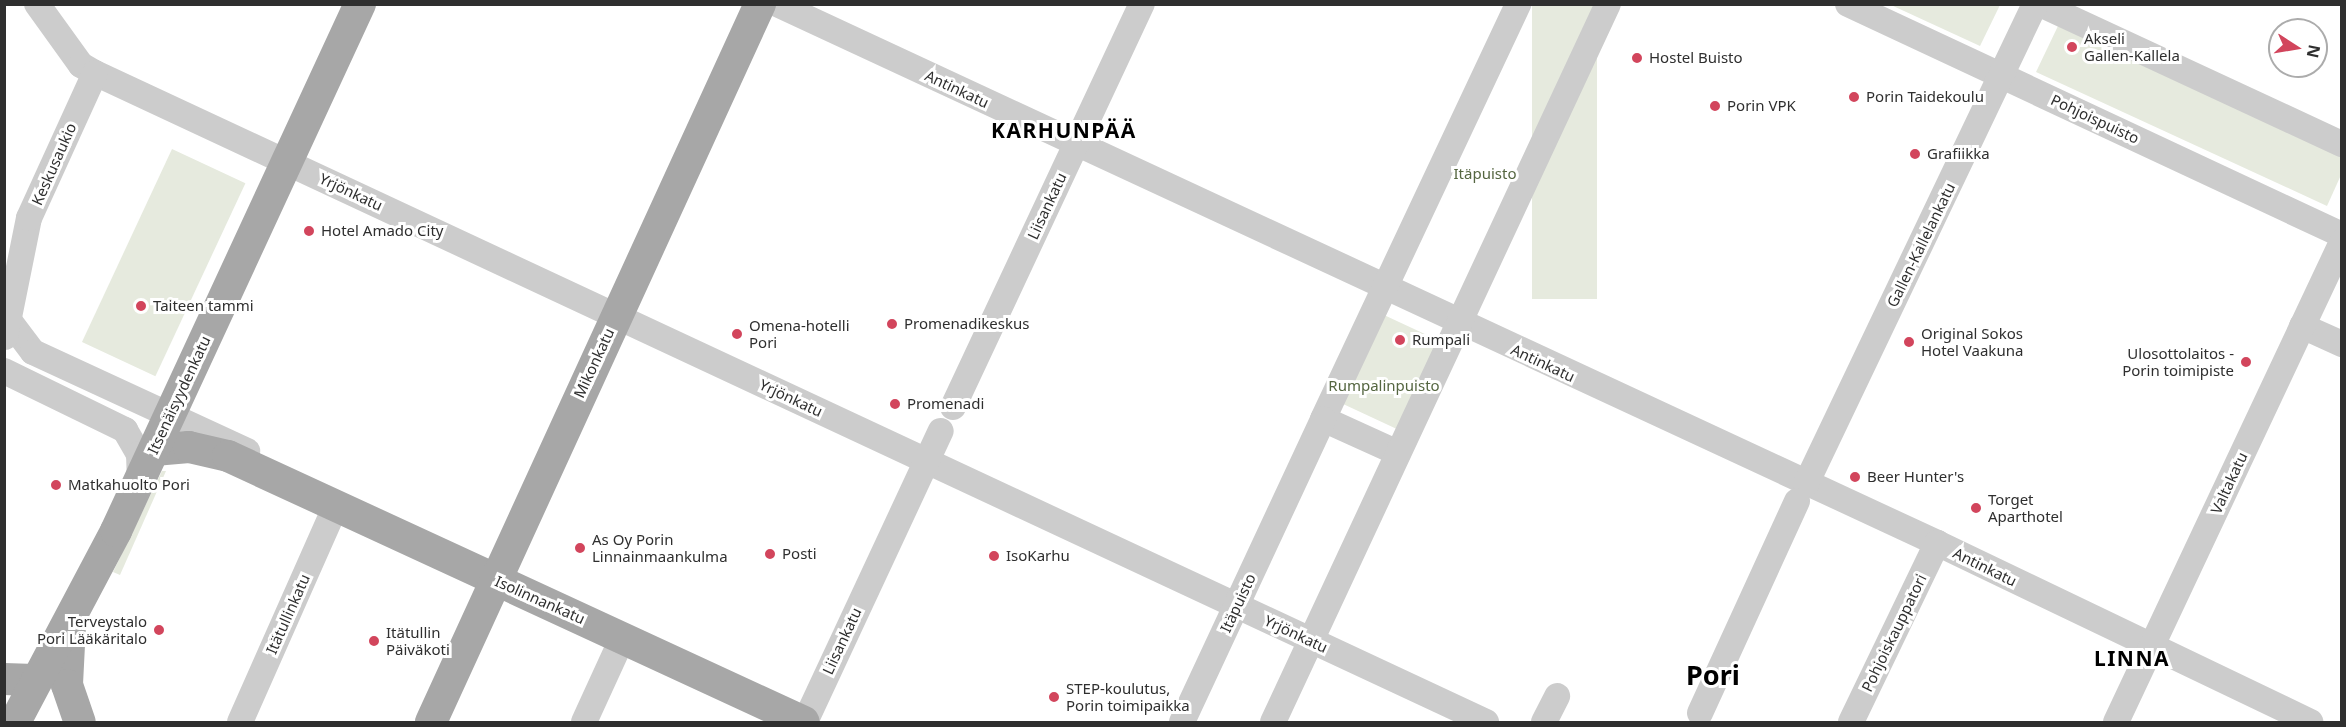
<!DOCTYPE html>
<html>
<head>
<meta charset="utf-8">
<style>
	body { margin:0 }
	#map { position:relative; width:2346px; height:727px; overflow:hidden; background:#fff; font-family:"Noto Sans",sans-serif }
	div>[style] { position:absolute }
	[style*='--x'] { left:calc(var(--x)*1px); top:calc(var(--y)*1px); width:calc(var(--w)*1px); rotate:calc(var(--a)*1deg) }
	.green>* { inset:0; background:#e6eade; transform-origin:0 0 }
	.minor>* { height:26px; margin:-13px; padding:0 13px; transform-origin:13px; border-radius:13px; background:#ccc }
	.major>* { height:32px; margin:-16px; padding:0 16px; transform-origin:16px; border-radius:16px; background:#a7a7a7 }
	.dots>* { width:16px; height:16px; translate:-50% -50%; box-sizing:border-box; border:3px solid #fff; border-radius:50% }
	span { translate:-50% -50%; white-space:nowrap; text-align:center; line-height:1.15; -webkit-text-stroke:6px #fff; paint-order:stroke }
	.poi-label { font-size:15px; color:#2f2f2f }
	.left { translate:0 -50%; text-align:left }
	.right { translate:-100% -50%; text-align:right }
	.street-label { font-size:15px; color:#2f2f2f }
	.park-label { font-size:15px; color:#556641 }
	.district-label { font-size:21px; color:#000; font-weight:700; letter-spacing:1.5px }
	.town-label { font-size:27px; color:#000; font-weight:700 }
	.frame { position:absolute; inset:0; border:6px solid #2f2f2f; pointer-events:none }
	.north { position:absolute; left:2268px; top:18px; width:60px; height:60px; box-sizing:border-box; background:#fff; border:2px solid #acacac; border-radius:50%; rotate:102deg; font-size:16px; font-weight:700; line-height:24px; text-align:center; color:#2f2f2f }
	.north::after { content:''; display:block; margin:auto; width:21px; height:27px; background:#d2455c; clip-path:polygon(50% 0,100% 100%,50% 72%,0 100%) }
</style>
</head>
<body>
<div id="map">
	<div class="green">
		<div style="left:1532px;top:5px;width:65px;height:294px"></div>
		<div style="clip-path:polygon(1891px 5px,2000px 5px,1980px 46px)"></div>
		<div style="clip-path:polygon(2058px 26px,2341px 156px,2341px 175px,2327px 206px,2036px 72px)"></div>
		<div style="left:172px;top:149px;width:81px;height:213px;rotate:25deg"></div>
		<div style="left:1384px;top:315px;width:61px;height:98px;rotate:25deg"></div>
		<div style="clip-path:polygon(162px 471px,166px 471px,120px 575px,113px 572px)"></div>
	</div>
	<div class="minor">
		<div style="--x:37;--y:4;--w:75;--a:54.2"></div>
		<div style="--x:81;--y:65;--w:16;--a:30"></div>
		<div style="--x:95;--y:73;--w:1535;--a:25.01"></div>
		<div style="--x:777;--y:4;--w:1279;--a:24.92"></div>
		<div style="--x:1937;--y:543;--w:414;--a:25.6"></div>
		<div style="--x:1848;--y:4;--w:545;--a:25.06"></div>
		<div style="--x:2040;--y:4;--w:333;--a:24.9"></div>
		<div style="--x:11;--y:323;--w:36;--a:53"></div>
		<div style="--x:33;--y:352;--w:236;--a:24.8"></div>
		<div style="--x:2302;--y:326;--w:44;--a:24.2"></div>
		<div style="--x:5;--y:337;--w:121;--a:-78.6"></div>
		<div style="--x:29;--y:218;--w:159;--a:-65.5"></div>
		<div style="--x:4;--y:371;--w:135;--a:26"></div>
		<div style="--x:125;--y:430;--w:28;--a:60"></div>
		<div style="--x:139;--y:454;--w:26;--a:88"></div>
		<div style="--x:953;--y:407;--w:445;--a:-64.9"></div>
		<div style="--x:1398;--y:453;--w:82;--a:-155.6"></div>
		<div style="--x:1323;--y:419;--w:459;--a:-64.8"></div>
		<div style="--x:1806;--y:484;--w:532;--a:-64.49"></div>
		<div style="--x:1700;--y:713;--w:233;--a:-65.4"></div>
		<div style="--x:240;--y:722;--w:237;--a:-66.1"></div>
		<div style="--x:584;--y:722;--w:94;--a:-65.4"></div>
		<div style="--x:805;--y:722;--w:321;--a:-65"></div>
		<div style="--x:1182;--y:722;--w:334;--a:-65"></div>
		<div style="--x:1273;--y:722;--w:792;--a:-64.99"></div>
		<div style="--x:1544;--y:722;--w:29;--a:-63"></div>
		<div style="--x:1851;--y:722;--w:199;--a:-64.3"></div>
		<div style="--x:2116;--y:722;--w:531;--a:-64.79"></div>
	</div>
	<div class="major">
		<div style="--x:154;--y:450;--w:35;--a:-5"></div>
		<div style="--x:189;--y:447;--w:40;--a:13"></div>
		<div style="--x:228;--y:456;--w:634;--a:24.79"></div>
		<div style="--x:70;--y:625;--w:60;--a:92.9"></div>
		<div style="--x:67;--y:685;--w:39;--a:71"></div>
		<div style="--x:4;--y:679;--w:30;--a:2"></div>
		<div style="--x:15;--y:722;--w:216;--a:-62.1"></div>
		<div style="--x:116;--y:531;--w:581;--a:-65.16"></div>
		<div style="--x:431;--y:722;--w:790;--a:-65.38"></div>
	</div>
	<div class="dots">
		<div style="left:2072px;top:47px;background:#d2455c"></div>
		<div style="left:1637px;top:58px;background:#d2455c"></div>
		<div style="left:1854px;top:97px;background:#d2455c"></div>
		<div style="left:1715px;top:106px;background:#d2455c"></div>
		<div style="left:1915px;top:154px;background:#d2455c"></div>
		<div style="left:309px;top:231px;background:#d2455c"></div>
		<div style="left:141px;top:306px;background:#d2455c"></div>
		<div style="left:892px;top:324px;background:#d2455c"></div>
		<div style="left:737px;top:334px;background:#d2455c"></div>
		<div style="left:1400px;top:340px;background:#d2455c"></div>
		<div style="left:1909px;top:342px;background:#d2455c"></div>
		<div style="left:2246px;top:362px;background:#d2455c"></div>
		<div style="left:895px;top:404px;background:#d2455c"></div>
		<div style="left:1855px;top:477px;background:#d2455c"></div>
		<div style="left:56px;top:485px;background:#d2455c"></div>
		<div style="left:1976px;top:508px;background:#d2455c"></div>
		<div style="left:580px;top:548px;background:#d2455c"></div>
		<div style="left:770px;top:554px;background:#d2455c"></div>
		<div style="left:994px;top:556px;background:#d2455c"></div>
		<div style="left:159px;top:630px;background:#d2455c"></div>
		<div style="left:374px;top:641px;background:#d2455c"></div>
		<div style="left:1054px;top:697px;background:#d2455c"></div>
	</div>
	<div class="poi-label">
		<span class="left" style="left:2084px;top:47px">Akseli<br>Gallen-Kallela</span>
		<span class="left" style="left:1649px;top:58px">Hostel Buisto</span>
		<span class="left" style="left:1866px;top:97px">Porin Taidekoulu</span>
		<span class="left" style="left:1727px;top:106px">Porin VPK</span>
		<span class="left" style="left:1927px;top:154px">Grafiikka</span>
		<span class="left" style="left:321px;top:231px">Hotel Amado City</span>
		<span class="left" style="left:153px;top:306px">Taiteen tammi</span>
		<span class="left" style="left:904px;top:324px">Promenadikeskus</span>
		<span class="left" style="left:749px;top:334px">Omena-hotelli<br>Pori</span>
		<span class="left" style="left:1921px;top:342px">Original Sokos<br>Hotel Vaakuna</span>
		<span class="left" style="left:1412px;top:340px">Rumpali</span>
		<span class="right" style="left:2234px;top:362px">Ulosottolaitos -<br>Porin toimipiste</span>
		<span class="left" style="left:907px;top:404px">Promenadi</span>
		<span class="left" style="left:1867px;top:477px">Beer Hunter's</span>
		<span class="left" style="left:68px;top:485px">Matkahuolto Pori</span>
		<span class="left" style="left:1988px;top:508px">Torget<br>Aparthotel</span>
		<span class="left" style="left:592px;top:548px">As Oy Porin<br>Linnainmaankulma</span>
		<span class="left" style="left:782px;top:554px">Posti</span>
		<span class="left" style="left:1006px;top:556px">IsoKarhu</span>
		<span class="right" style="left:147px;top:630px">Terveystalo<br>Pori Lääkäritalo</span>
		<span class="left" style="left:386px;top:641px">Itätullin<br>Päiväkoti</span>
		<span class="left" style="left:1066px;top:697px">STEP-koulutus,<br>Porin toimipaikka</span>
	</div>
	<div class="street-label">
		<span style="left:957px;top:89px;rotate:25deg">Antinkatu</span>
		<span style="left:2095px;top:119px;rotate:25deg">Pohjoispuisto</span>
		<span style="left:54px;top:164px;rotate:-66deg">Keskusaukio</span>
		<span style="left:351px;top:192px;rotate:25deg">Yrjönkatu</span>
		<span style="left:1047px;top:206px;rotate:-65deg">Liisankatu</span>
		<span style="left:1921px;top:245px;rotate:-64deg">Gallen-Kallelankatu</span>
		<span style="left:594px;top:363px;rotate:-65deg">Mikonkatu</span>
		<span style="left:1543px;top:363px;rotate:25deg">Antinkatu</span>
		<span style="left:179px;top:395px;rotate:-65deg">Itsenäisyydenkatu</span>
		<span style="left:791px;top:398px;rotate:25deg">Yrjönkatu</span>
		<span style="left:2229px;top:483px;rotate:-65deg">Valtakatu</span>
		<span style="left:1985px;top:567px;rotate:26deg">Antinkatu</span>
		<span style="left:540px;top:600px;rotate:24deg">Isolinnankatu</span>
		<span style="left:1238px;top:603px;rotate:-65deg">Itäpuisto</span>
		<span style="left:288px;top:614px;rotate:-66deg">Itätullinkatu</span>
		<span style="left:1894px;top:633px;rotate:-64deg">Pohjoiskauppatori</span>
		<span style="left:1296px;top:634px;rotate:25deg">Yrjönkatu</span>
		<span style="left:842px;top:641px;rotate:-65deg">Liisankatu</span>
	</div>
	<div class="park-label">
		<span style="left:1485px;top:174px">Itäpuisto</span>
		<span style="left:1384px;top:386px">Rumpalinpuisto</span>
	</div>
	<div class="district-label">
		<span style="left:1064px;top:130px">KARHUNPÄÄ</span>
		<span style="left:2132px;top:658px">LINNA</span>
	</div>
	<div class="town-label">
		<span style="left:1713px;top:675px">Pori</span>
	</div>
	<div class="frame"></div>
	<div class="north">N</div>
</div>
</body>
</html>
